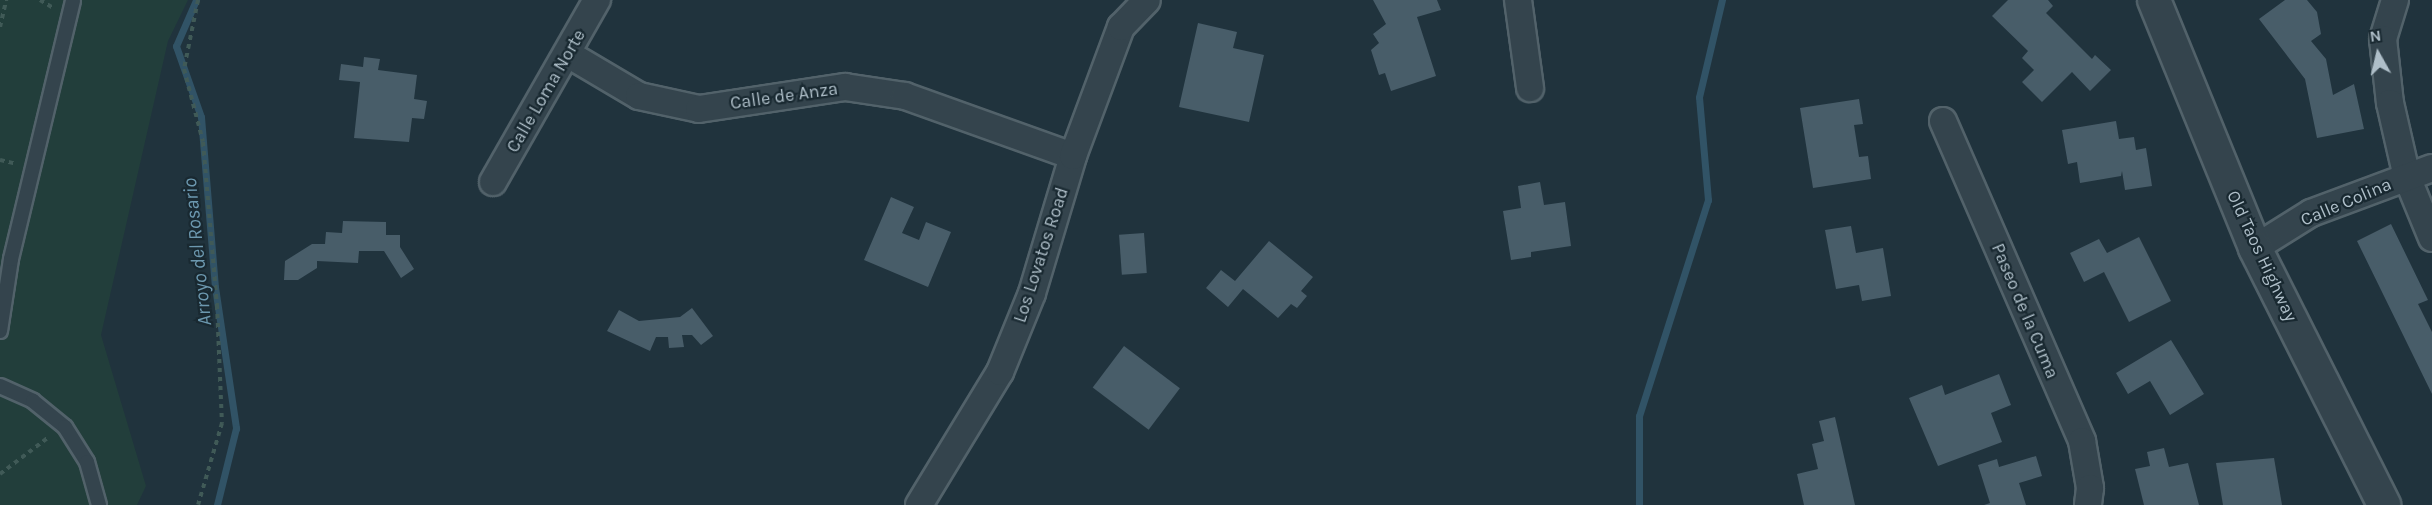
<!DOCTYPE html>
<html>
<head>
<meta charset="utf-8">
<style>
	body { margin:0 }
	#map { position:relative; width:2432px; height:505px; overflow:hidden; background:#20333d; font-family:Karla,sans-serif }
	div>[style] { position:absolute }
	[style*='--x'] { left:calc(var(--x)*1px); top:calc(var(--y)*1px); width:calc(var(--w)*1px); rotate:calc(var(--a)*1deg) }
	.green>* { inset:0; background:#223e3b }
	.stream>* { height:7px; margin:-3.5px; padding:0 3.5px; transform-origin:3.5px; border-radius:3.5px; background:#315366 }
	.building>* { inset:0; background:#485d69; transform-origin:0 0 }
	.path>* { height:4px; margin-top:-2px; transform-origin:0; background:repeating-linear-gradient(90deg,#405a57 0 4.5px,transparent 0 9px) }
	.roads { filter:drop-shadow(2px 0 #52626a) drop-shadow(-2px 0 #52626a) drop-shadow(0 2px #52626a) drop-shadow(0 -2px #52626a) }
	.service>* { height:14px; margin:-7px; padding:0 7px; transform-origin:7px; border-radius:7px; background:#34444d }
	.minor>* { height:26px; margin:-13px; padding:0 13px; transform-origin:13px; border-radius:13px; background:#34444d }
	.tertiary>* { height:32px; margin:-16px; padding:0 16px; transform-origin:16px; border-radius:16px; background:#34444d }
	span { translate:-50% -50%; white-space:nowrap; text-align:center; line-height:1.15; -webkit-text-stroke:4.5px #192931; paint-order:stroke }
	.street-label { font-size:18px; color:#afbfc9 }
	.water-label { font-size:20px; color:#6c98af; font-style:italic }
	.north { position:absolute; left:2348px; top:24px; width:60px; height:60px; -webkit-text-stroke:4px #192931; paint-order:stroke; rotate:352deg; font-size:16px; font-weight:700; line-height:24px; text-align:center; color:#afbfc9 }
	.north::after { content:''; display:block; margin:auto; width:21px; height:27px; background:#afbfc9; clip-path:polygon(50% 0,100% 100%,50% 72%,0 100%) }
</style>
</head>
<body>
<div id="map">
	<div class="green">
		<div style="clip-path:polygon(0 0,188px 0,168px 41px,101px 335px,146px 486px,137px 505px,0 505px)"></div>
	</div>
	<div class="stream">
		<div style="--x:196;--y:0;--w:50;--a:113.5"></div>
		<div style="--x:176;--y:46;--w:75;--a:70.6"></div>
		<div style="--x:201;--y:117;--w:171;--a:85.3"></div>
		<div style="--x:215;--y:287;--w:143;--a:81.5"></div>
		<div style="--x:236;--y:428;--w:79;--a:103.9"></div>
		<div style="--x:1639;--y:505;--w:89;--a:-90"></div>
		<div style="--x:1639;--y:416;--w:227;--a:-72.3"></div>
		<div style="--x:1708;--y:200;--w:103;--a:-95"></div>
		<div style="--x:1699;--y:97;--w:100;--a:-76.7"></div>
	</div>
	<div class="building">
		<div style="clip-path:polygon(1373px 0,1437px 0,1441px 10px,1417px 17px,1436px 76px,1391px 91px,1385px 73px,1379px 75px,1371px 50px,1379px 43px,1373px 34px,1386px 24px)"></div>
		<div style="clip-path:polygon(2008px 0,2048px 0,2053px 6px,2046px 13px,2092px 59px,2095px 55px,2111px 70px,2090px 91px,2072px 72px,2042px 102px,2022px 82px,2034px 70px,2022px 58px,2028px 51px,1992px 16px)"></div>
		<div style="clip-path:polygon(2285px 0,2307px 0,2317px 12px,2321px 34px,2311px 41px,2326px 59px,2333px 95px,2354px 84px,2364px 129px,2317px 138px,2305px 79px,2259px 19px)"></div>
		<div style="clip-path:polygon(1198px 23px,1237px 32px,1233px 48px,1264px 55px,1249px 122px,1179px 107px)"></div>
		<div style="clip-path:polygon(364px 57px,380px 59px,378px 70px,417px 75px,414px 99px,427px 101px,424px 119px,412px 118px,409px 142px,354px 138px,360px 82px,339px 80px,341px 64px,363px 67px)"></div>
		<div style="clip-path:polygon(1859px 99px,1863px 124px,1854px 125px,1859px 157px,1868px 156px,1871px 179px,1813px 188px,1800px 108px)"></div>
		<div style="clip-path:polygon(2116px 121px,2119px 139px,2134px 137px,2136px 150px,2146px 148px,2152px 186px,2125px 190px,2122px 171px,2121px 176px,2080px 183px,2077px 162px,2068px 164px,2062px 130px)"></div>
		<div style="clip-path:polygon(1540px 182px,1544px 205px,1565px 202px,1571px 246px,1531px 252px,1531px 257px,1511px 260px,1503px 211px,1521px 208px,1518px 186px)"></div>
		<div style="clip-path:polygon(891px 197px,914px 207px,902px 233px,919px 240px,926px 222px,951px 232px,928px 287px,864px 260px)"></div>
		<div style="clip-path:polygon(343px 221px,386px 222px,386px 235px,400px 235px,400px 247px,414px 269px,401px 278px,384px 251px,359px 251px,358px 263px,317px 261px,317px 268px,298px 280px,284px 280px,285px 261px,312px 244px,325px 244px,326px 232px,342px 233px)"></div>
		<div style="clip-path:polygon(2391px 224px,2428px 300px,2418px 304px,2432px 332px,2432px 394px,2357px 241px)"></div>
		<div style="clip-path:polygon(1851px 226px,1856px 253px,1883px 248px,1891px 296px,1862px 301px,1859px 285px,1836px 289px,1825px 230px)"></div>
		<div style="left:1144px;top:233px;width:40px;height:25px;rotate:86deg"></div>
		<div style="clip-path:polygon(2139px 237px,2171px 301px,2129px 322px,2104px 272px,2084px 282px,2070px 253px,2099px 239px,2107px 253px)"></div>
		<div style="clip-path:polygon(1269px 241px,1313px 277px,1301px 291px,1307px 296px,1297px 308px,1291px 304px,1278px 318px,1243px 289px,1228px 307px,1206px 288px,1221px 270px,1235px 281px)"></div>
		<div style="clip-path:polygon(692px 308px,713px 336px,701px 345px,692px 335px,682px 335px,684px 347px,669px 348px,668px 337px,656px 337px,650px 351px,607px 331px,619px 310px,639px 321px,680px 317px)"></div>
		<div style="clip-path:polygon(2171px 340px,2204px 394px,2170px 415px,2150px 381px,2128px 394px,2116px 373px)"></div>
		<div style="left:1124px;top:346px;width:70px;height:52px;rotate:37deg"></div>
		<div style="clip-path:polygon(1999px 374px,2011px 405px,1991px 413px,2002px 442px,1938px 466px,1909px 398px,1942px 385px,1945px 395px)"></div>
		<div style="clip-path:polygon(1835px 417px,1855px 505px,1804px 505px,1797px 474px,1818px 469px,1812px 444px,1824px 441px,1819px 421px)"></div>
		<div style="clip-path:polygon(2164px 448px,2169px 467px,2188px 463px,2199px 505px,2144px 505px,2135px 469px,2150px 466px,2147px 452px)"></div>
		<div style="clip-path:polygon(2036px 456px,2042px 476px,2019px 483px,2026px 505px,1984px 505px,1990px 503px,1978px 465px,1997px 459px,1999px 467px)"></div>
		<div style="clip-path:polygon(2274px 458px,2282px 505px,2223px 505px,2216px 463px)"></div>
	</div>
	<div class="path">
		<div style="--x:40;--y:0;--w:17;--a:31"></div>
		<div style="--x:198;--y:0;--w:70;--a:101.5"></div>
		<div style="--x:184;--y:69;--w:75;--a:75.4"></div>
		<div style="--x:203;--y:142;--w:164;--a:85.1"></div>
		<div style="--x:217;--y:305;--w:118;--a:87.6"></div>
		<div style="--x:222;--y:423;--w:85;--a:106.3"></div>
		<div style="--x:0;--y:27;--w:28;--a:-77"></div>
		<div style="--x:0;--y:160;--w:17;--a:13"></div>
		<div style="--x:0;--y:474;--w:61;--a:-37.1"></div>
	</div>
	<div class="roads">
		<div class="service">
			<div style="--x:0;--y:331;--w:73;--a:-81.3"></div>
			<div style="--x:11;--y:259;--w:266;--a:-76.5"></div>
			<div style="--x:0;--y:386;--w:36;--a:24"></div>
			<div style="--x:33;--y:401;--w:41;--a:39.1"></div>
			<div style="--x:65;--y:427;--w:41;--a:57.8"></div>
			<div style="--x:87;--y:462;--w:45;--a:74.4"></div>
		</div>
		<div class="minor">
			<div style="--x:1518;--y:0;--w:89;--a:82.2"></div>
			<div style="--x:2395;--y:0;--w:41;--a:107.1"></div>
			<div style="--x:2383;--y:39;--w:64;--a:83.8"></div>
			<div style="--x:2390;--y:103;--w:76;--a:77.1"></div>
			<div style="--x:2407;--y:177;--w:66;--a:67.7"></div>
			<div style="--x:568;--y:54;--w:82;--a:30.6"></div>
			<div style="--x:639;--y:96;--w:61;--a:12.2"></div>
			<div style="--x:699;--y:109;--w:148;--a:-8.6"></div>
			<div style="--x:845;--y:87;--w:61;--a:8.5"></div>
			<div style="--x:905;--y:96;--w:178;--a:19.7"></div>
			<div style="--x:1943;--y:121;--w:349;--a:66.5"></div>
			<div style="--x:2082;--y:441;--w:48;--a:80.3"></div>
			<div style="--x:2090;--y:488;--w:17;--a:97"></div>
			<div style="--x:493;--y:182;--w:210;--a:-60.3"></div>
			<div style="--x:2255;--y:248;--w:66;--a:-32"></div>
			<div style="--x:2311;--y:213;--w:129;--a:-20.4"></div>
			<div style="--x:919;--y:505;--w:156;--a:-58.7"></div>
			<div style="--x:1000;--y:372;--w:85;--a:-67.9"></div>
			<div style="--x:1032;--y:293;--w:143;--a:-73.3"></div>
			<div style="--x:1073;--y:156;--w:138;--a:-69.6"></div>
			<div style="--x:1121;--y:27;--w:37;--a:-46"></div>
		</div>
		<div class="tertiary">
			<div style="--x:2154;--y:0;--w:268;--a:67.8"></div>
			<div style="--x:2255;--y:248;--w:288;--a:63.3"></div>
		</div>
	</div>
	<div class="street-label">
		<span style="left:546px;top:91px;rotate:-60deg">Calle Loma Norte</span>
		<span style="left:784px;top:96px;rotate:-8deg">Calle de Anza</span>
		<span style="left:2346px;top:202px;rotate:-23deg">Calle Colina</span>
		<span style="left:1041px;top:255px;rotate:-72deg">Los Lovatos Road</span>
		<span style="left:2262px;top:256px;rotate:65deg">Old Taos Highway</span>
		<span style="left:2025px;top:311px;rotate:67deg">Paseo de la Cuma</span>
	</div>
	<div class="water-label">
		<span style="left:197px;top:252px;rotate:-96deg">Arroyo del Rosario</span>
	</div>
	<div class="north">N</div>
</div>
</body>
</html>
